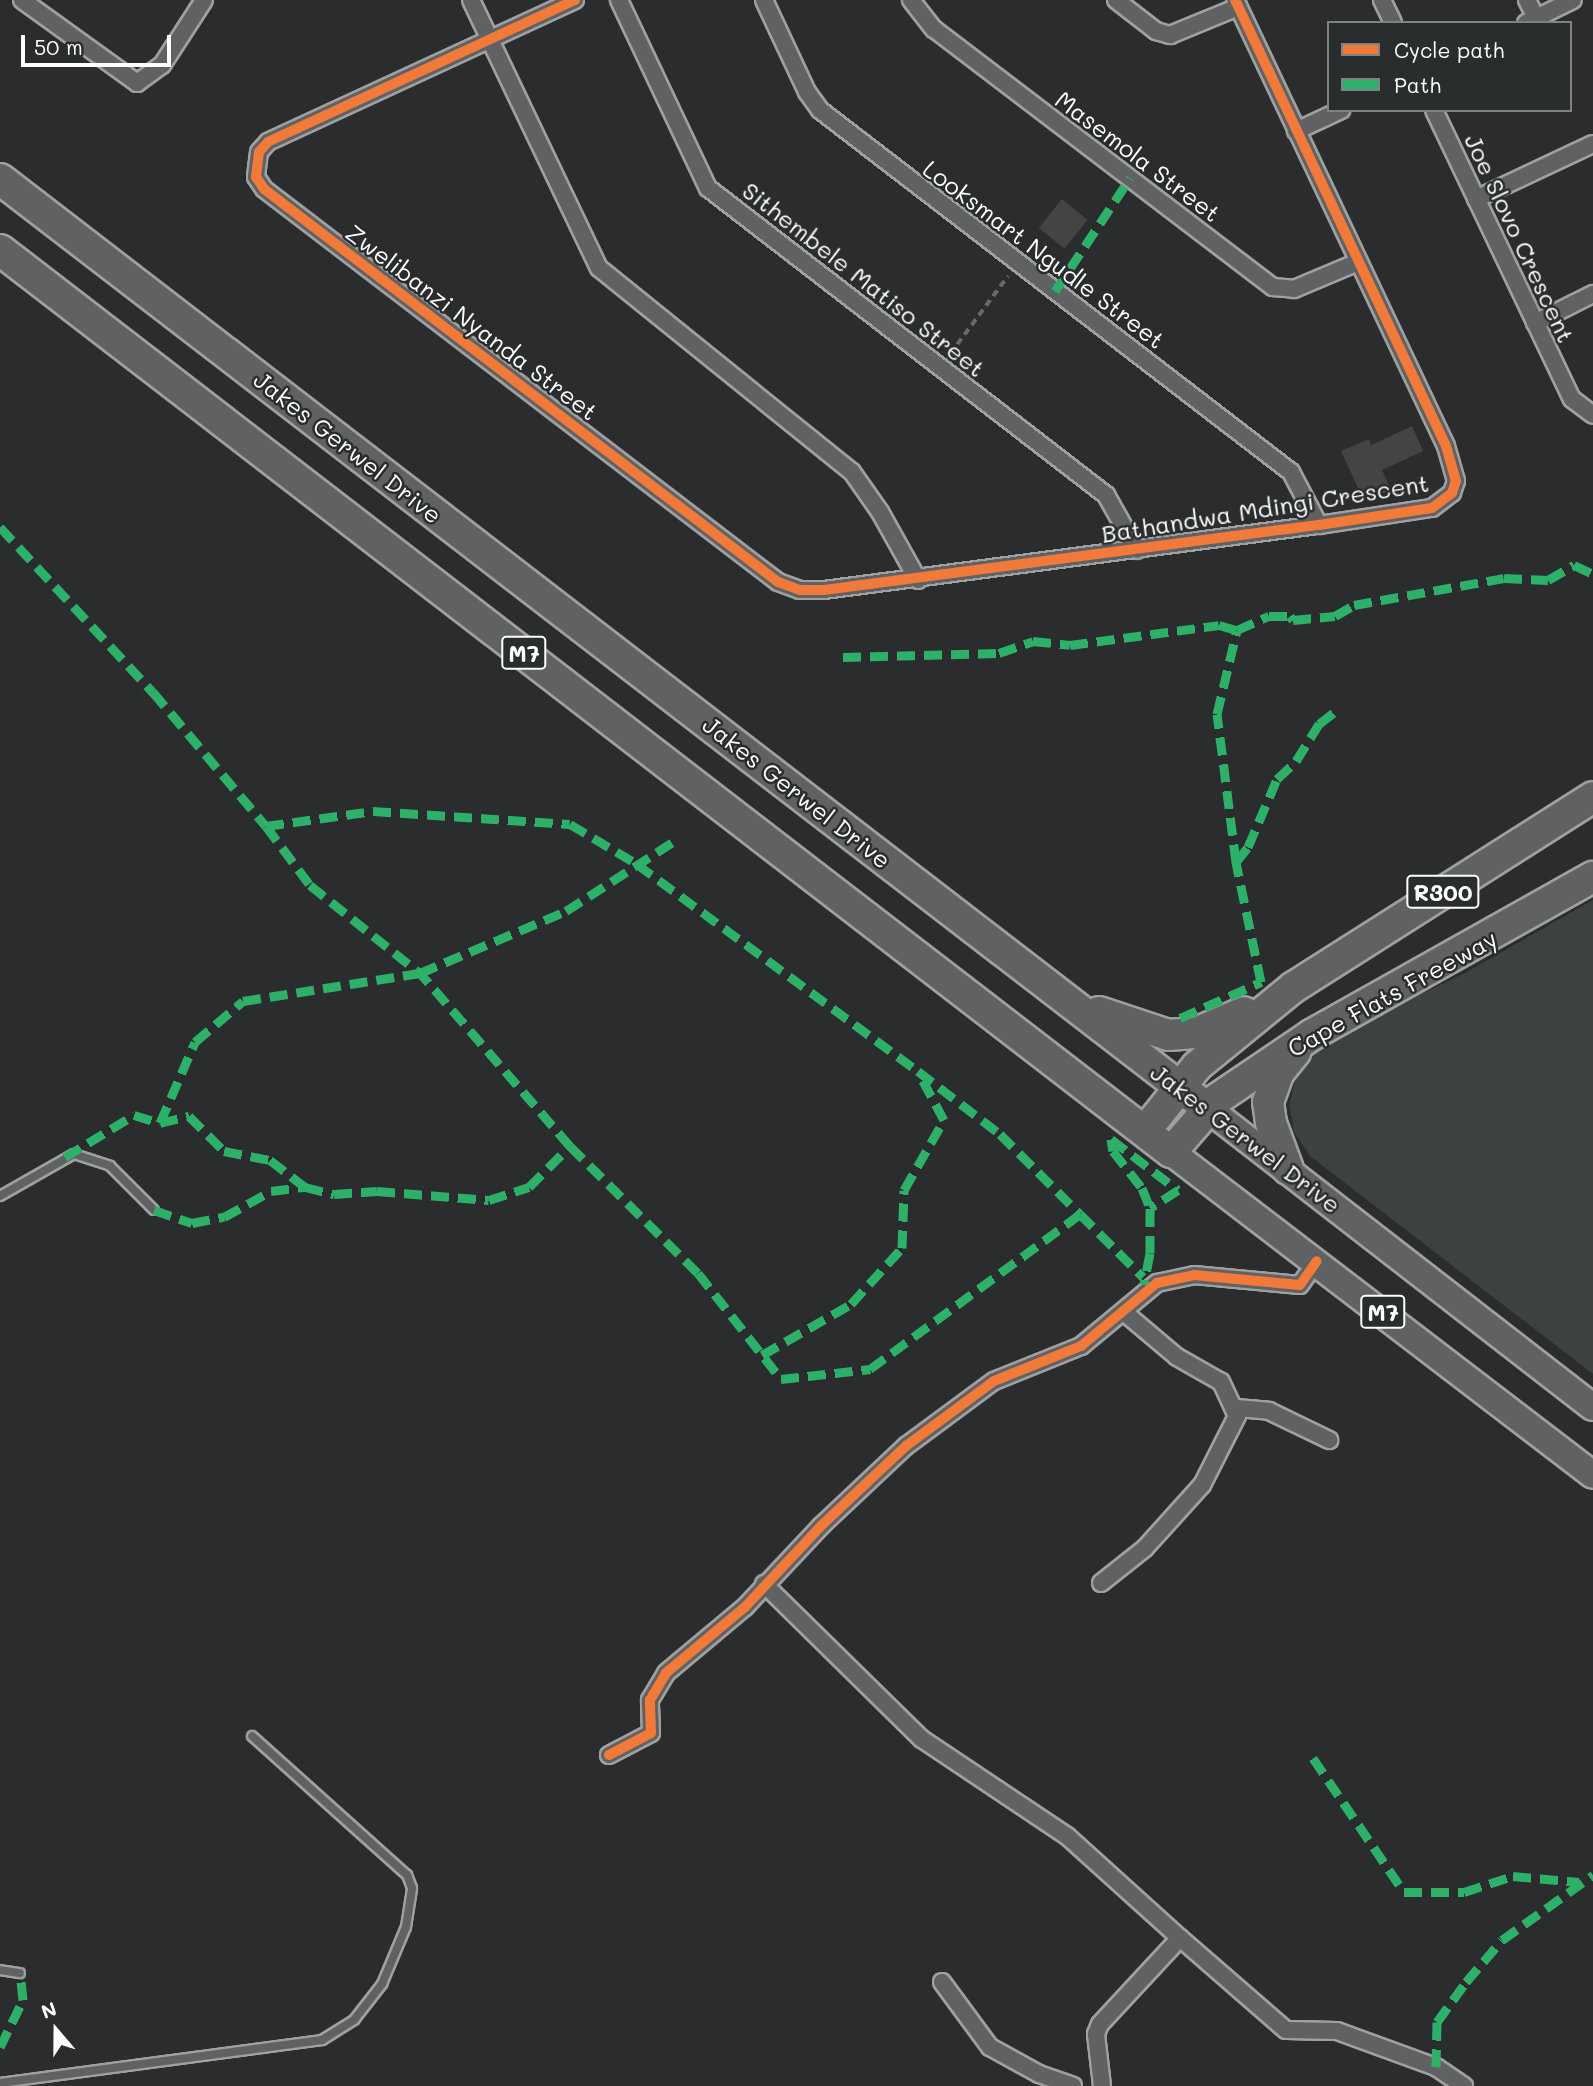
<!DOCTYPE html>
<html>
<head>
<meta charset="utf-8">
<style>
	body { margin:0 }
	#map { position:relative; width:1593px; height:2086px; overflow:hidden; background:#2b2c2d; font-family:Mali,sans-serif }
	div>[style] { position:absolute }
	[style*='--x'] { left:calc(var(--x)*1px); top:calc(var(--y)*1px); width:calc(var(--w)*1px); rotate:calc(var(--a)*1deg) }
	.green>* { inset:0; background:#3e4142 }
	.building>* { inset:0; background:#434444; transform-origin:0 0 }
	.path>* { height:3.5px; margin-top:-1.75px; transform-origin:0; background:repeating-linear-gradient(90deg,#686969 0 7px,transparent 0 12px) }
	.roads { filter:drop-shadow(2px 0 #a0a0a0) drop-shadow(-2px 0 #a0a0a0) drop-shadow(0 2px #a0a0a0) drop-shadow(0 -2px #a0a0a0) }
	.lane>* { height:8px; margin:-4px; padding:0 4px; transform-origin:4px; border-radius:4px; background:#606162 }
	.street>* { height:16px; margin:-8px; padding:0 8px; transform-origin:8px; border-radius:8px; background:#606162 }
	.primary>* { height:26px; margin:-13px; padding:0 13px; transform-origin:13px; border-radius:13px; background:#606162 }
	.highway>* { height:30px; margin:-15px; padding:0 15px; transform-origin:15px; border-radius:15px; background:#606162 }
	.quiet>* { height:9px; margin-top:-4.5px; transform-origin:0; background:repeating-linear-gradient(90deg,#2db169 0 18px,transparent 0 27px) }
	.cycleway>* { height:10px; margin:-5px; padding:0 5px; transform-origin:5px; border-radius:5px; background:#f17a3a }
	span { translate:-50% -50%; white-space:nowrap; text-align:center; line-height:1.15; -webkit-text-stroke:5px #2a2d2e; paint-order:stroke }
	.shield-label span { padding:2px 5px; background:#2a2d2e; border:2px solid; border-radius:5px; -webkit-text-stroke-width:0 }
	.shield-label { font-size:23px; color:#fff; font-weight:700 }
	.street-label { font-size:24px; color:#fff }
	.legend { position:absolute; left:1327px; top:21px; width:245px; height:91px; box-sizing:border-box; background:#2a2d2e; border:2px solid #7f8182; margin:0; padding:9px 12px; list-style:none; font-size:21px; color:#fff }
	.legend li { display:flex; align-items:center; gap:14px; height:35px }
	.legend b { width:35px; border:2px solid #7f8182 }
	.north { position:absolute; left:21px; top:1995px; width:70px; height:70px; -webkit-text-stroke:5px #2a2d2e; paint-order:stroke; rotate:340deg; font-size:19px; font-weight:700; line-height:28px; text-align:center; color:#fff }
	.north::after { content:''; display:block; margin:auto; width:24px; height:32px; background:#fff; clip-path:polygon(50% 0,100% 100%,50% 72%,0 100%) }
	.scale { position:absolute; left:21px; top:35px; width:150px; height:32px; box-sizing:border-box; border:4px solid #fff; border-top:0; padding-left:9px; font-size:21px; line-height:24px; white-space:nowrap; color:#fff; -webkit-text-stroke:5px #2a2d2e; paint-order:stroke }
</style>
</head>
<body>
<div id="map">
	<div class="green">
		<div style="clip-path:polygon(1593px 900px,1593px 1374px,1310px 1156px,1294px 1132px,1289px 1104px,1299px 1066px,1327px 1039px,1465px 973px)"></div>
	</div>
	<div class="building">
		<div style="left:1062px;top:199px;width:33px;height:37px;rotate:39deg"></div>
		<div style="clip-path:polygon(1412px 426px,1423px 451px,1382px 470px,1391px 490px,1364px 501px,1341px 451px,1369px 439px,1371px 445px)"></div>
	</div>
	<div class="path">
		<div style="--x:950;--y:354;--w:97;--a:-53.4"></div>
	</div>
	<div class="roads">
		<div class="lane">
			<div style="--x:0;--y:1196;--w:85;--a:-29.6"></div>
			<div style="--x:74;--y:1154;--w:38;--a:18"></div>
			<div style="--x:110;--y:1166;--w:62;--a:45"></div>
			<div style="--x:0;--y:1970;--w:20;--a:9"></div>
			<div style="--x:0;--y:2083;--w:325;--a:-7.6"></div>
			<div style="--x:322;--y:2040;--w:38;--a:-32"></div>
			<div style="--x:354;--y:2020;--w:46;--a:-52.1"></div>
			<div style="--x:382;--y:1984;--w:62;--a:-67.2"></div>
			<div style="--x:406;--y:1927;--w:39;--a:-81"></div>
			<div style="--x:412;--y:1888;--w:14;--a:-111"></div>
			<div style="--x:407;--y:1875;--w:208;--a:-138.1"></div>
		</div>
		<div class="street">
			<div style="--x:22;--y:0;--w:142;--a:35.8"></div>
			<div style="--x:137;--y:83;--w:31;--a:-36"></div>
			<div style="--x:162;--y:65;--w:77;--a:-57.1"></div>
			<div style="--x:471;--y:0;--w:297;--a:64.5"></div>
			<div style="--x:599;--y:268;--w:325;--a:38.9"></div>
			<div style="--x:852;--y:472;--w:49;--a:55"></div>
			<div style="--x:880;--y:512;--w:78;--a:60.8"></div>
			<div style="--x:575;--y:0;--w:338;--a:155.2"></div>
			<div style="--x:268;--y:142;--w:13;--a:132"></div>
			<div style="--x:259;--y:152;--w:25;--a:97"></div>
			<div style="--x:256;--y:177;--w:14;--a:56"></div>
			<div style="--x:264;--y:189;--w:647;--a:37.4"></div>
			<div style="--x:778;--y:582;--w:23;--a:20"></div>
			<div style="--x:800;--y:590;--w:24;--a:0"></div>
			<div style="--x:824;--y:590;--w:499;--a:-7.5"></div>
			<div style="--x:1319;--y:525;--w:114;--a:-8.6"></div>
			<div style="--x:1432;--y:508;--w:25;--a:-37"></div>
			<div style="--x:1452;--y:493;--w:13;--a:-72"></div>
			<div style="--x:1456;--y:481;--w:36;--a:-106"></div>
			<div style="--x:1446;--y:446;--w:493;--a:-115.3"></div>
			<div style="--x:619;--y:0;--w:208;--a:64.7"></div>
			<div style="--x:708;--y:188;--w:503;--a:37.65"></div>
			<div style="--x:1106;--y:495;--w:63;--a:60.6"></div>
			<div style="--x:764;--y:0;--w:102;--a:64.9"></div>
			<div style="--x:807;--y:92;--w:22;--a:54"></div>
			<div style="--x:820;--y:110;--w:594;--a:37.55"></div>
			<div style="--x:1291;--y:472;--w:60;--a:62.2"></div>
			<div style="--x:911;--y:0;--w:37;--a:52"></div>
			<div style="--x:934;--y:29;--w:426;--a:37.3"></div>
			<div style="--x:1273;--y:287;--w:21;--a:5"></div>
			<div style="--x:1294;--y:289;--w:69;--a:-22.9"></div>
			<div style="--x:1116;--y:0;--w:51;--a:37.8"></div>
			<div style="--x:1156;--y:31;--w:15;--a:16"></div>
			<div style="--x:1170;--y:35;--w:74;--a:-22.4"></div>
			<div style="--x:1382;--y:0;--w:25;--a:64"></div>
			<div style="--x:1527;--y:0;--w:20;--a:63"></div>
			<div style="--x:1526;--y:23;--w:52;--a:-26.1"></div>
			<div style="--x:1434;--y:110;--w:320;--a:64.5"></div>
			<div style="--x:1572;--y:399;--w:26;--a:37"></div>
			<div style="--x:1296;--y:131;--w:50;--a:-25"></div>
			<div style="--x:1476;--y:199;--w:129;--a:-25.2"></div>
			<div style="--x:1535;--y:323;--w:65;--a:-26.6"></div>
			<div style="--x:1237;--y:1408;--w:32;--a:5"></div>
			<div style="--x:1269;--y:1411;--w:67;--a:25.8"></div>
			<div style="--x:1101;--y:1583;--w:56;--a:-38.5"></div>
			<div style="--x:1145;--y:1548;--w:85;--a:-47.9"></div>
			<div style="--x:1202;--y:1485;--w:77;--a:-63.1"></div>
			<div style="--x:1237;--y:1416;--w:38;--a:-115"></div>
			<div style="--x:1221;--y:1382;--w:51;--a:-150.4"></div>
			<div style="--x:1177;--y:1357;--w:68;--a:-139.8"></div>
			<div style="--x:764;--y:1584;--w:221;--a:44.5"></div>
			<div style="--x:922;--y:1739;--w:174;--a:33.8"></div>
			<div style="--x:1067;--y:1836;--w:152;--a:42.1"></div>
			<div style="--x:1180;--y:1938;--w:117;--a:132.9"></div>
			<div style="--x:1100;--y:2024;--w:11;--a:112"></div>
			<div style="--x:1096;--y:2034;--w:52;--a:83.4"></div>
			<div style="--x:609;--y:1755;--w:47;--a:-27.6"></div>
			<div style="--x:651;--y:1733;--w:33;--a:-92"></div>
			<div style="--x:650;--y:1700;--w:31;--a:-59"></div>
			<div style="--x:666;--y:1673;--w:103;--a:-39.9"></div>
			<div style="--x:745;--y:1607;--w:111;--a:-46.8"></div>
			<div style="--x:821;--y:1526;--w:117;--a:-43.3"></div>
			<div style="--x:906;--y:1446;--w:109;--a:-36.5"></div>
			<div style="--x:994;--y:1381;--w:94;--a:-21.9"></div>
			<div style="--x:1081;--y:1346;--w:99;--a:-39.7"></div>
			<div style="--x:1157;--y:1283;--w:38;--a:-12"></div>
			<div style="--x:1194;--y:1275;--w:106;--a:5.4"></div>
			<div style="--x:1300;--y:1285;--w:29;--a:-55"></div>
			<div style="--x:1180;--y:1938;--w:140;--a:41"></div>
			<div style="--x:1286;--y:2030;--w:51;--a:1.1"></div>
			<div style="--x:1337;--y:2031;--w:105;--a:20"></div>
			<div style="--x:1436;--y:2067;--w:34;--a:34"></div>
			<div style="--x:942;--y:1982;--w:81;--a:53.6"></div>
			<div style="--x:990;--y:2047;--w:56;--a:28.9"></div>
			<div style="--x:1039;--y:2074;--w:36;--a:19"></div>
		</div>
		<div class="primary">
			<div style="--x:1207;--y:1108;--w:488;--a:37.8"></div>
			<div style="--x:1171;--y:1152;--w:531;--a:37.43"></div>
		</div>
		<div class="highway">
			<div style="--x:0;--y:179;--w:1523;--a:37.58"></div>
			<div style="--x:0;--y:250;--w:1478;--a:37.61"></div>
			<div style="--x:1171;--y:1152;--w:70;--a:-49"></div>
			<div style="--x:1217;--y:1099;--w:116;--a:-34.1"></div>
			<div style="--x:1313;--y:1034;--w:321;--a:-29.3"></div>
			<div style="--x:1099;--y:1012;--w:73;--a:18.4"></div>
			<div style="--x:1168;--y:1035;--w:28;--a:-4"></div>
			<div style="--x:1196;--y:1033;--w:52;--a:-23.6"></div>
			<div style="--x:1145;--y:1131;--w:83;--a:-51.3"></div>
			<div style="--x:1197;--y:1066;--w:125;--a:-39.2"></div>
			<div style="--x:1294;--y:987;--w:354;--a:-32.4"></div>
			<div style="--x:1288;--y:1169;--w:49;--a:-110.3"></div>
			<div style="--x:1271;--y:1123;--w:21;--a:-98"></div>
			<div style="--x:1268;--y:1102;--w:32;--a:-70"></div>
			<div style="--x:1279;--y:1072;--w:26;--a:-51"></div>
		</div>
	</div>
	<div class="quiet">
		<div style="--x:1055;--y:291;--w:136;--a:-56.4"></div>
		<div style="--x:0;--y:527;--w:225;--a:47.2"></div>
		<div style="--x:153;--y:692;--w:175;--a:49.9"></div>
		<div style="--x:266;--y:826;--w:108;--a:-8"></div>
		<div style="--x:373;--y:811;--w:197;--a:3.8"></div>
		<div style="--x:570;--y:824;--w:78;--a:30.8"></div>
		<div style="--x:637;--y:864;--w:349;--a:36.4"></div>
		<div style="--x:918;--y:1071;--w:103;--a:37.5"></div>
		<div style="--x:1000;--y:1134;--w:113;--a:45"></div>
		<div style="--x:843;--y:657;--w:156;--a:-1.5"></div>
		<div style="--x:999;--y:653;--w:36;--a:-19"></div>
		<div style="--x:1033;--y:641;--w:37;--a:6"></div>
		<div style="--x:1070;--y:645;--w:150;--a:-7.6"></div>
		<div style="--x:1219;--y:625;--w:19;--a:16"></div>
		<div style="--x:266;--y:826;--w:74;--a:53.3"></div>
		<div style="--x:310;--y:885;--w:141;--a:38.7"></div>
		<div style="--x:1236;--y:862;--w:149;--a:-97.3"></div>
		<div style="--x:1217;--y:714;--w:86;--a:-76.6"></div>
		<div style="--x:1237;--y:630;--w:35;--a:-24"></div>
		<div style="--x:1269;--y:616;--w:21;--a:0"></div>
		<div style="--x:1290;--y:616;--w:5;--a:53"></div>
		<div style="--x:1293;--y:620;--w:42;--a:-5.4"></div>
		<div style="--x:1335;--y:616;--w:22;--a:-30"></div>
		<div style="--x:1354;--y:605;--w:152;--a:-10.2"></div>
		<div style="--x:1504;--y:578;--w:44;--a:2.6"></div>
		<div style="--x:1548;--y:580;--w:30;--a:-30"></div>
		<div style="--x:1574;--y:565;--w:21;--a:25"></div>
		<div style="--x:1180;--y:1018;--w:89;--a:-24"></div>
		<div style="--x:1261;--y:982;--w:123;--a:-101.8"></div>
		<div style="--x:1236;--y:862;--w:19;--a:-51"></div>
		<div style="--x:1248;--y:847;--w:74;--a:-66.9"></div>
		<div style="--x:1277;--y:779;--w:26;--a:-43"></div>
		<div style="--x:1296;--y:761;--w:44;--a:-58.1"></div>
		<div style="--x:1319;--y:724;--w:23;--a:-38"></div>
		<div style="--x:160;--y:1123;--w:30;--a:-14"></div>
		<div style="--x:189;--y:1116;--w:49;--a:45"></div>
		<div style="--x:224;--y:1151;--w:47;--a:11.1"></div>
		<div style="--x:270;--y:1160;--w:44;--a:37.6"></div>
		<div style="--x:1111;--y:1139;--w:12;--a:81"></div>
		<div style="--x:1113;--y:1151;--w:47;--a:51.9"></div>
		<div style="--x:1142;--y:1188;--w:22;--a:68"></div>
		<div style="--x:1150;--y:1208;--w:45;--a:90"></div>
		<div style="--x:1150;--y:1253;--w:32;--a:101"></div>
		<div style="--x:1111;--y:1139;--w:84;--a:37.3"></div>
		<div style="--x:1178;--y:1190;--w:33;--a:147"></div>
		<div style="--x:570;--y:1146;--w:180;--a:44.8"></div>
		<div style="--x:698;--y:1273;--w:135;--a:51.9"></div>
		<div style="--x:781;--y:1379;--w:90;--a:-6.4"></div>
		<div style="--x:870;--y:1369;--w:261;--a:-36.4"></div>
		<div style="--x:1080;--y:1214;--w:89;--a:45"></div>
		<div style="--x:65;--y:1157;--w:81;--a:-31.3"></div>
		<div style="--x:134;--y:1115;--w:27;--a:17"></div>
		<div style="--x:160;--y:1123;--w:88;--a:-66.6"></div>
		<div style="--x:195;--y:1042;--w:63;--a:-40.5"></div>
		<div style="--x:243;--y:1001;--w:179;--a:-9"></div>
		<div style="--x:154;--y:1210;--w:40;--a:18.9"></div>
		<div style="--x:192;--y:1223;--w:33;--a:-11"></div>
		<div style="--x:224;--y:1217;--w:54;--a:-29"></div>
		<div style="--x:271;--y:1191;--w:34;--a:-7"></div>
		<div style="--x:305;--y:1187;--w:30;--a:14"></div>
		<div style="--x:334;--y:1194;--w:43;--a:-4"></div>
		<div style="--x:377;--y:1191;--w:112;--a:4.6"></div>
		<div style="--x:489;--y:1200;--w:42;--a:-18"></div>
		<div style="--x:529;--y:1187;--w:58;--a:-45"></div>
		<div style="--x:570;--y:1146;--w:229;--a:-130.9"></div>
		<div style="--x:420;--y:973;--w:159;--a:-23"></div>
		<div style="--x:566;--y:911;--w:135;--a:-32.9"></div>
		<div style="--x:762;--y:1355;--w:103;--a:-29.8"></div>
		<div style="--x:851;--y:1304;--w:76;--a:-47.7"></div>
		<div style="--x:902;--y:1248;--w:58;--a:-88"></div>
		<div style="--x:904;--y:1190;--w:81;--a:-60.3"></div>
		<div style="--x:944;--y:1120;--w:49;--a:-118.1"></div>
		<div style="--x:1313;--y:1758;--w:162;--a:55.8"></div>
		<div style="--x:1404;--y:1892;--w:60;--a:0"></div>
		<div style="--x:1464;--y:1892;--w:52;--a:-18.1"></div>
		<div style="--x:1513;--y:1876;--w:66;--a:5.2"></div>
		<div style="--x:0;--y:2047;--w:52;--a:-63.9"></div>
		<div style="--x:23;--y:2000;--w:27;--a:-96"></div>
		<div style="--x:1436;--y:2067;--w:45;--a:-88.7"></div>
		<div style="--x:1437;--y:2022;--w:49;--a:-54.1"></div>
		<div style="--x:1466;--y:1982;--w:55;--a:-49.4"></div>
		<div style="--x:1502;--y:1940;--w:112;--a:-35.5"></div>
	</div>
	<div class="cycleway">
		<div style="--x:575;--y:0;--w:338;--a:155.2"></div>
		<div style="--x:268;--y:142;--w:13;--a:132"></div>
		<div style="--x:259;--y:152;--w:25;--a:97"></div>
		<div style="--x:256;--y:177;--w:14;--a:56"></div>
		<div style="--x:264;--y:189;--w:647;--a:37.4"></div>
		<div style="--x:778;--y:582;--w:23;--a:20"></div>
		<div style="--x:800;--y:590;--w:24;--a:0"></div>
		<div style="--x:824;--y:590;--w:499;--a:-7.5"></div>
		<div style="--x:1319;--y:525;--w:114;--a:-8.6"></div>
		<div style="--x:1432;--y:508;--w:25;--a:-37"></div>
		<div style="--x:1452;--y:493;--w:13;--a:-72"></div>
		<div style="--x:1456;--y:481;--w:36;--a:-106"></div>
		<div style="--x:1446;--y:446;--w:493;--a:-115.3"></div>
		<div style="--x:609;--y:1755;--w:47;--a:-27.6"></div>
		<div style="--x:651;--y:1733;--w:33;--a:-92"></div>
		<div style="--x:650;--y:1700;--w:31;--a:-59"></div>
		<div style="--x:666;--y:1673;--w:103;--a:-39.9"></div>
		<div style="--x:745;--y:1607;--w:111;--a:-46.8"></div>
		<div style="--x:821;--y:1526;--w:117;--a:-43.3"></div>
		<div style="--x:906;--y:1446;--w:109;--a:-36.5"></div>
		<div style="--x:994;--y:1381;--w:94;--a:-21.9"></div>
		<div style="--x:1081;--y:1346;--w:99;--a:-39.7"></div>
		<div style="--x:1157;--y:1283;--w:38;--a:-12"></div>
		<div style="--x:1194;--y:1275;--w:106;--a:5.4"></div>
		<div style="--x:1300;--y:1285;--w:29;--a:-55"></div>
	</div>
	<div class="shield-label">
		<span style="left:524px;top:653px">M7</span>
		<span style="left:1443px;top:892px">R300</span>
		<span style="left:1383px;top:1312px">M7</span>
	</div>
	<div class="street-label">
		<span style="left:1138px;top:156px;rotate:37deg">Masemola Street</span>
		<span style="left:1520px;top:238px;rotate:65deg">Joe Slovo Crescent</span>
		<span style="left:1044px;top:254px;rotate:37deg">Looksmart Ngudle Street</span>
		<span style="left:864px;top:279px;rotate:38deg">Sithembele Matiso Street</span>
		<span style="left:472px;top:322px;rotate:37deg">Zwelibanzi Nyanda Street</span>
		<span style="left:348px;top:447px;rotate:38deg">Jakes Gerwel Drive</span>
		<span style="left:1265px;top:508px;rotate:-9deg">Bathandwa Mdingi Crescent</span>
		<span style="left:797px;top:792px;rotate:38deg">Jakes Gerwel Drive</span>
		<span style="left:1392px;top:993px;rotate:-29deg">Cape Flats Freeway</span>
		<span style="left:1246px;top:1138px;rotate:37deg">Jakes Gerwel Drive</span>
	</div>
	<ul class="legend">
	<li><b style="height:9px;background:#f17a3a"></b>Cycle path</li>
	<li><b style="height:9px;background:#2db169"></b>Path</li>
	</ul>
	<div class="north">N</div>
	<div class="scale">50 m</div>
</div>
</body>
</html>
